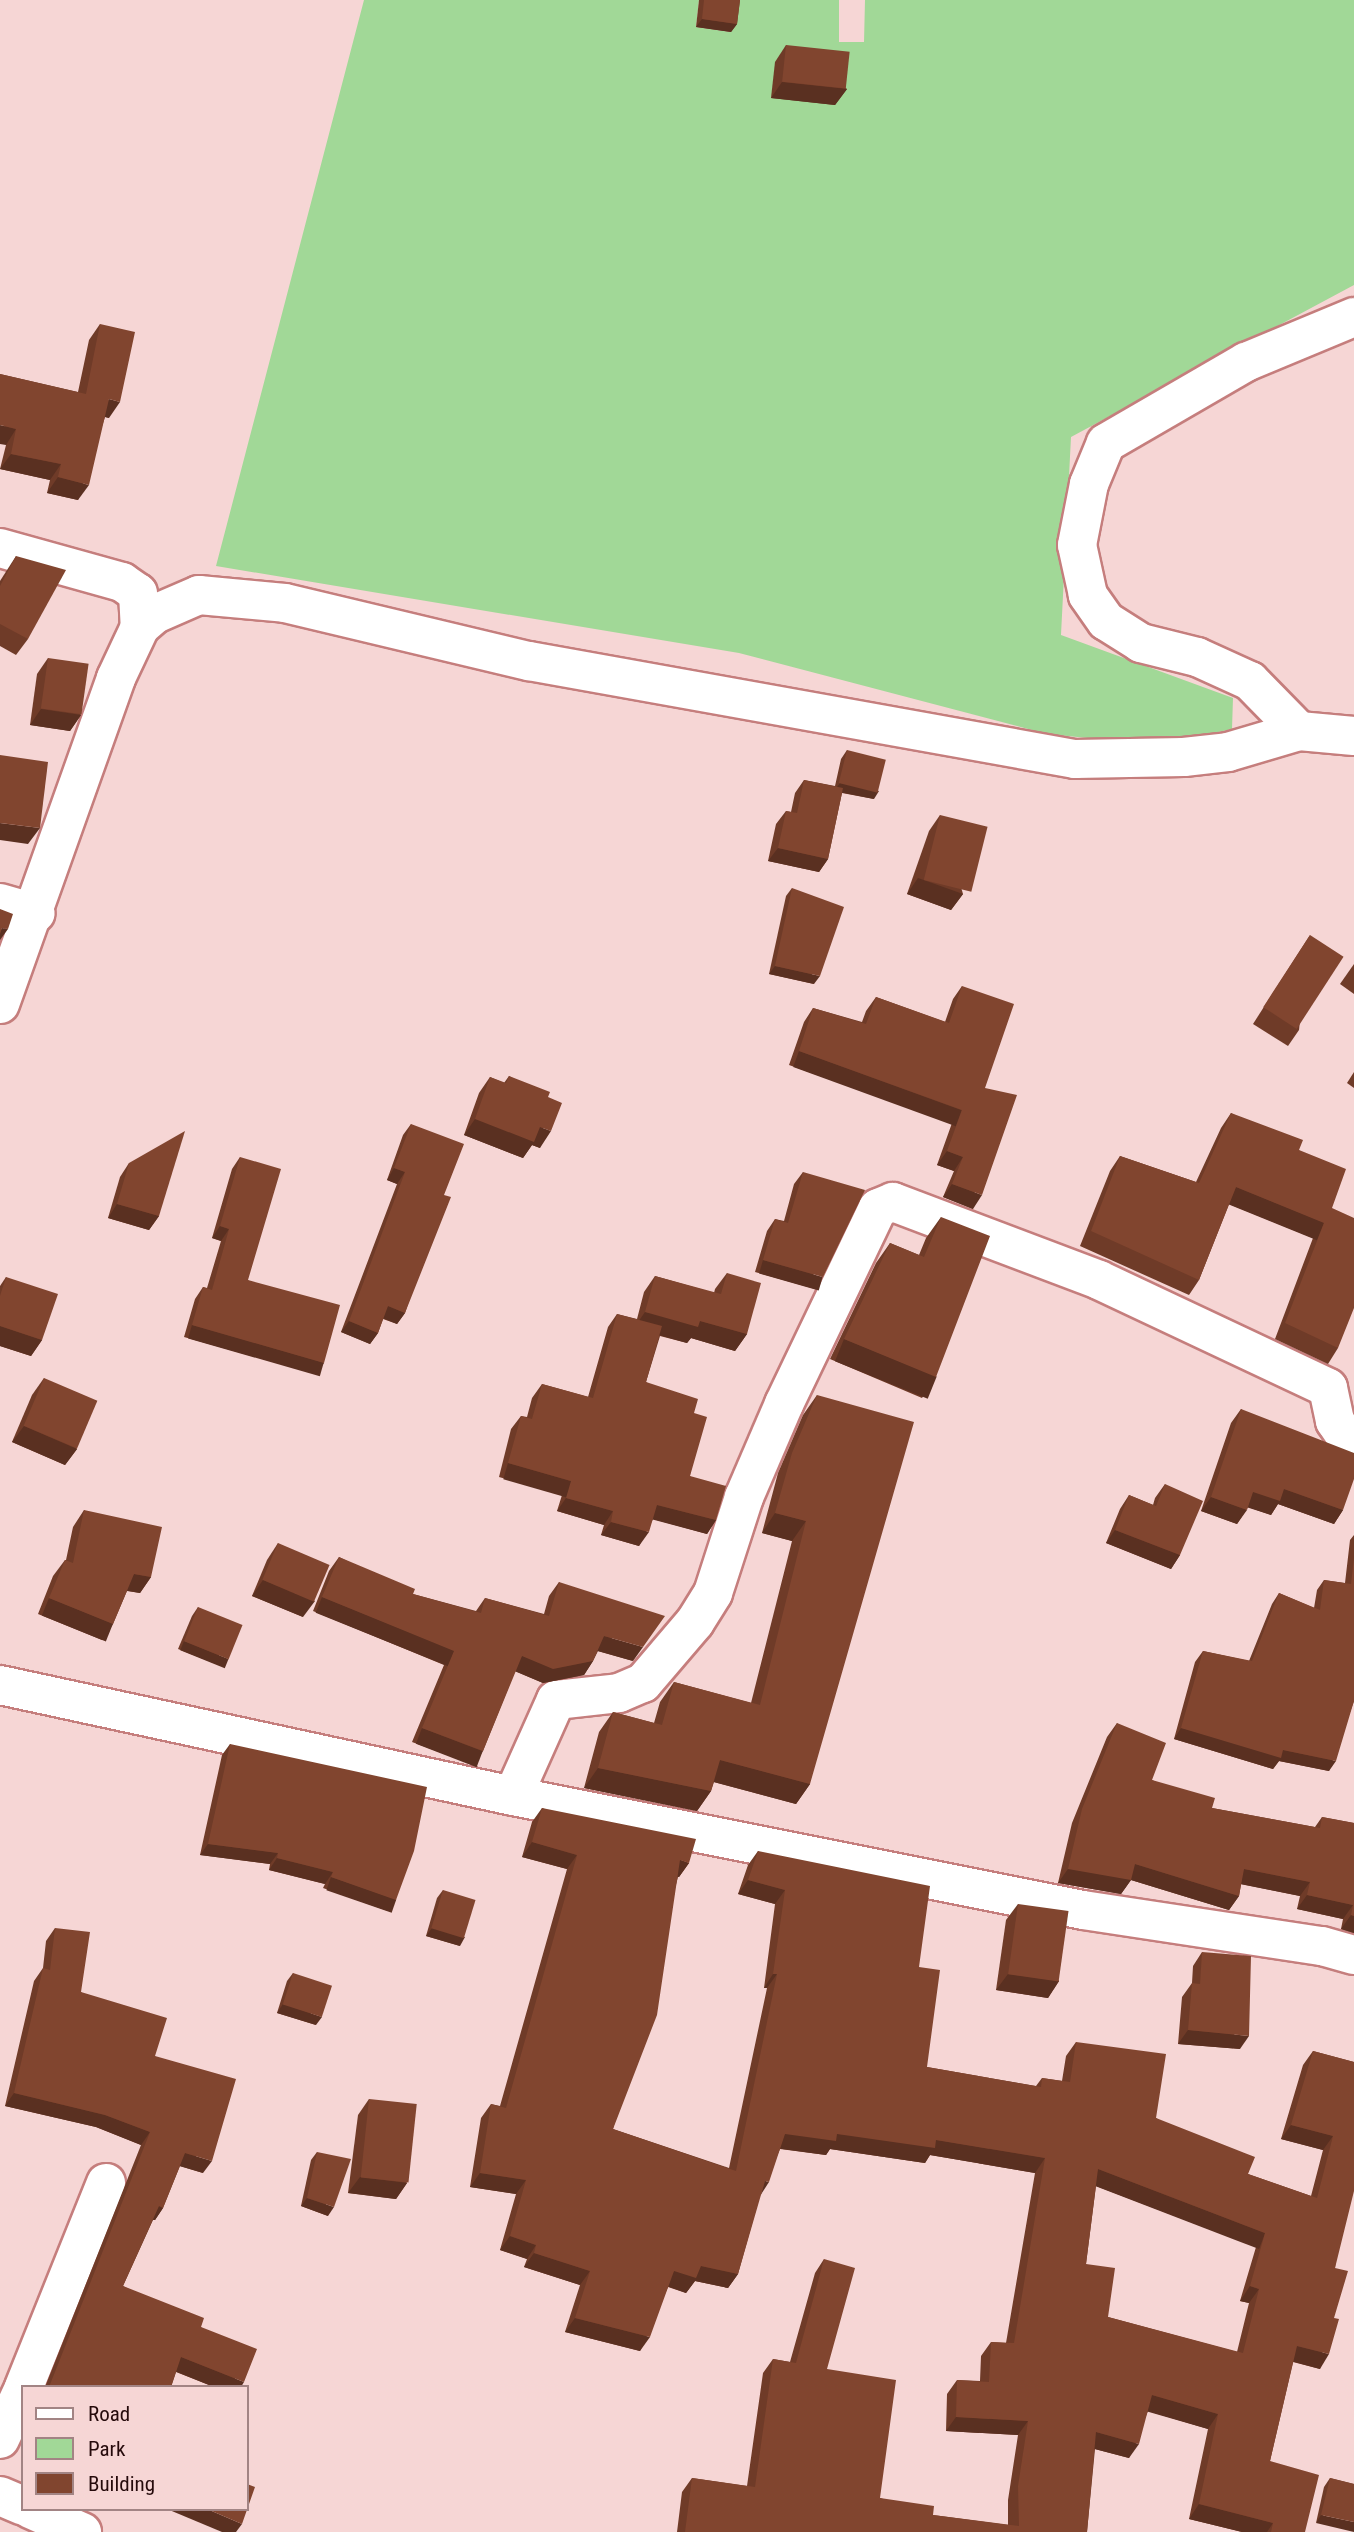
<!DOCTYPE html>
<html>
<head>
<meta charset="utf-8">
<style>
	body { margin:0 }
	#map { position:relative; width:1354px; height:2532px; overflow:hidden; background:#f6d6d5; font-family:"Roboto Condensed",sans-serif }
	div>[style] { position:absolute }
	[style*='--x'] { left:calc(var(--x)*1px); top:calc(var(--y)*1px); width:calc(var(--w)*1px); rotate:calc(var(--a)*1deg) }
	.green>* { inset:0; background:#a1d897 }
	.roads { filter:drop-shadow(2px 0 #c57e7d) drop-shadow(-2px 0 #c57e7d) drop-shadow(0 2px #c57e7d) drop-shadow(0 -2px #c57e7d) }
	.minor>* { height:38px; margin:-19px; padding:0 19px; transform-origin:19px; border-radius:19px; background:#fff }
	.wall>* { inset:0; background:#6f3b28 }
	.shaded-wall>* { inset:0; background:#5a3021; transform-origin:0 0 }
	.building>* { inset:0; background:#81452f; transform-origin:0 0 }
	span { translate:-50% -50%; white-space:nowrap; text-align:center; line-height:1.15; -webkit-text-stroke:7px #f6d6d5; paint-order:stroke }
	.legend { position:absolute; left:21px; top:2385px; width:228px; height:126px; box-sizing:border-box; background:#f6d6d5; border:2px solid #a28484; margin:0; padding:9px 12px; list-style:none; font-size:21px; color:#250a0b }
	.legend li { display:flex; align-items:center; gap:14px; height:35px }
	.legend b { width:35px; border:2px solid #a28484 }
</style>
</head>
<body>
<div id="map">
	<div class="green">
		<div style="clip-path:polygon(364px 0,699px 0,696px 27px,731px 32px,736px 0,839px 0,839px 42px,864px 42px,865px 0,1354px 0,1354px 285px,1071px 437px,1061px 635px,1233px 698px,1232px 729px,1159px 745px,1047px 734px,739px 653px,216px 566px)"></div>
	</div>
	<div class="roads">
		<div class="minor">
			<div style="--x:0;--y:548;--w:127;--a:15.6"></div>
			<div style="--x:122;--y:582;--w:19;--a:35"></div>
			<div style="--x:138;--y:593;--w:34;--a:87"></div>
			<div style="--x:1299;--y:731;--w:70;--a:-134.4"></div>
			<div style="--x:1250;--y:681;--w:58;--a:-155.6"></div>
			<div style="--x:1197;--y:657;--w:58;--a:-166"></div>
			<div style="--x:1141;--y:643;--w:41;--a:-147.8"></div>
			<div style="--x:1106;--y:621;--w:32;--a:-125"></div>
			<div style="--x:1088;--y:595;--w:51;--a:-102.4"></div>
			<div style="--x:1077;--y:545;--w:62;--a:-78.9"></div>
			<div style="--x:1089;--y:484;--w:44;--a:-67.5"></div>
			<div style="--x:1106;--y:443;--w:162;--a:-30.1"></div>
			<div style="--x:1246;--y:362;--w:117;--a:-22.6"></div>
			<div style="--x:0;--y:903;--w:37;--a:16"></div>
			<div style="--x:0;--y:1004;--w:346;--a:-70.4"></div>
			<div style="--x:116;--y:678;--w:56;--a:-64.8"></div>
			<div style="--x:140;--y:627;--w:20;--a:-41"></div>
			<div style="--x:155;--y:614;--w:48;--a:-23.4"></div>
			<div style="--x:199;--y:595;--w:86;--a:5.3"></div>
			<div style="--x:285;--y:603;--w:251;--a:13.4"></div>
			<div style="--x:529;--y:661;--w:555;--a:10.18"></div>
			<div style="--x:1075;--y:759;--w:109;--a:-1.1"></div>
			<div style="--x:1184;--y:757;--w:44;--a:-6.5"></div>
			<div style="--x:1228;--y:752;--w:74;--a:-16.5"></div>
			<div style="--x:1299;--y:731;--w:55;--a:5.2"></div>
			<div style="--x:0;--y:1685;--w:525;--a:12.21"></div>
			<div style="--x:513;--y:1796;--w:581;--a:11.31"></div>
			<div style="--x:1083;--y:1910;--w:242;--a:8.6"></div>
			<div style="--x:1322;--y:1946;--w:33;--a:16"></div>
			<div style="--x:513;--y:1796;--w:105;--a:-65.9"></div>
			<div style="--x:556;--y:1700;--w:63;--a:-6.3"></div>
			<div style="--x:619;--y:1693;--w:26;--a:-23"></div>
			<div style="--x:643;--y:1683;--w:80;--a:-49.6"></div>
			<div style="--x:695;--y:1622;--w:34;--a:-58"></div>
			<div style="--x:713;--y:1593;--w:101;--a:-72.1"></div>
			<div style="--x:744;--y:1497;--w:101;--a:-66.7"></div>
			<div style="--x:784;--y:1404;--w:217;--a:-64.4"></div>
			<div style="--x:878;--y:1208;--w:16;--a:-22"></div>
			<div style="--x:893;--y:1202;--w:220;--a:20.7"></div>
			<div style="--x:1099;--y:1280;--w:253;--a:25.2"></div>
			<div style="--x:1328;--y:1388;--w:34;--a:78"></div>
			<div style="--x:1335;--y:1421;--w:34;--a:56"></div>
			<div style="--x:24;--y:2387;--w:220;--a:-68.1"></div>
			<div style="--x:0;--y:2439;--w:54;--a:-64.9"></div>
			<div style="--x:0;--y:2496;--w:25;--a:23"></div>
			<div style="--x:30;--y:2509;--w:57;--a:23.9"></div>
		</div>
	</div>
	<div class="wall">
		<div style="clip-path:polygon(699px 0,740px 0,737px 24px,731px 32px,696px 27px)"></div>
		<div style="clip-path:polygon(786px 45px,847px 89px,835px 105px,771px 98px,775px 62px)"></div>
		<div style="clip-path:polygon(100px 324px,109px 418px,105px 417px,78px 500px,47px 493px,50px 480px,0 469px,6px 445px,0 374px,78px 392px,89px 340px)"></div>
		<div style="clip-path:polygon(16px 556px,28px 639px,16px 655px,0 646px,0 581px)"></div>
		<div style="clip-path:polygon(48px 658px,81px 715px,70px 731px,30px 725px,37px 674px)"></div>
		<div style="clip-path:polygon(847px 750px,874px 799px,842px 793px,828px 859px,819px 872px,768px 861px,776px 824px,786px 811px,791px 812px,795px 793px,804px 780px,835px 786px,841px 759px)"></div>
		<div style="clip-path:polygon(940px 815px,963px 894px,951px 910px,907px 894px,929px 831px)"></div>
		<div style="clip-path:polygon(792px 888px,814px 984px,769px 974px,786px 896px)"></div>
		<div style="clip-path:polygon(1310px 935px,1299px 1030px,1288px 1046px,1253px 1024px)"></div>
		<div style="clip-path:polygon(1354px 964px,1354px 994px,1340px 984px)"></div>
		<div style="clip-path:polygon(962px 986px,985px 1088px,973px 1209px,943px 1197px,954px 1171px,937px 1165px,952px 1123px,789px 1065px,804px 1022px,813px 1008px,862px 1022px,866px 1011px,876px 997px,945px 1022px,953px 999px)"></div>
		<div style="clip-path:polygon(1354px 1072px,1354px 1088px,1347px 1083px)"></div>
		<div style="clip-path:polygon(509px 1076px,548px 1097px,540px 1148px,532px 1145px,523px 1158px,464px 1135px,479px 1093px,490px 1077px,504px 1083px)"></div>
		<div style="clip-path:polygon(1231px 1113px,1299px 1150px,1332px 1208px,1338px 1348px,1328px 1364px,1275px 1339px,1313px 1238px,1229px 1204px,1199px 1280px,1189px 1295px,1080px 1246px,1110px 1171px,1120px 1156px,1196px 1182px,1221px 1128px)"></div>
		<div style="clip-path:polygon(411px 1124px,444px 1195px,405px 1313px,397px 1324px,383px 1319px,378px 1333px,370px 1344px,341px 1332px,397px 1184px,387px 1180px,403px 1135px)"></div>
		<div style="clip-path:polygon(240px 1157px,248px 1280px,324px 1363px,316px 1374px,184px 1337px,195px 1299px,203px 1287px,207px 1288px,221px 1241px,212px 1238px,232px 1169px)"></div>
		<div style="clip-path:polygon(129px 1163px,159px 1216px,149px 1230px,108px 1218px,120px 1177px)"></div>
		<div style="clip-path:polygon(803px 1172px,815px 1289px,755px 1272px,767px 1231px,775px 1219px,784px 1221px,794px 1184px)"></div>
		<div style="clip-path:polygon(941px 1217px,936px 1377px,922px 1398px,830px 1359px,876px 1263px,890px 1243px,919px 1255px,926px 1238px)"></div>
		<div style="clip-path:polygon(727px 1273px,747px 1334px,735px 1351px,691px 1338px,687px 1343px,660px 1336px,646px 1382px,694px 1413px,690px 1476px,716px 1520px,707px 1534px,653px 1519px,639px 1546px,601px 1535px,604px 1525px,557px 1511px,562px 1495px,499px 1477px,511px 1429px,521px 1416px,527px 1417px,532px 1398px,542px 1384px,588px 1397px,608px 1327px,617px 1314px,637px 1319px,644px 1292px,655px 1276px,714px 1293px,715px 1289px)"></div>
		<div style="clip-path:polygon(6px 1277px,42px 1340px,31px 1356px,0 1346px,0 1286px)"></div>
		<div style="clip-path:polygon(44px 1378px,77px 1449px,65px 1465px,12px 1442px,32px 1395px)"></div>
		<div style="clip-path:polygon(817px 1395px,810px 1784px,796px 1804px,714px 1782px,711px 1791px,697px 1811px,584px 1788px,599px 1732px,613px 1712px,654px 1723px,660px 1702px,674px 1682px,751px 1703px,792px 1541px,762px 1533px,778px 1473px,803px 1415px)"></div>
		<div style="clip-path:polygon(1241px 1409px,1343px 1510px,1334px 1524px,1278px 1504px,1271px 1515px,1248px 1507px,1237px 1524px,1201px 1511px,1231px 1423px)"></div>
		<div style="clip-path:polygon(1165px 1484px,1180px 1555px,1171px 1569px,1106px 1543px,1120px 1509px,1129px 1495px,1153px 1505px,1155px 1498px)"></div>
		<div style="clip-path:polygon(84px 1510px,151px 1577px,140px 1593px,127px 1591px,113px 1624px,102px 1640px,38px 1614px,53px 1576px,65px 1560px,66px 1560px,73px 1527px)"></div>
		<div style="clip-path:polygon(1354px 1535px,1354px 1701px,1329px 1771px,1279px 1761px,1273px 1769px,1174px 1739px,1195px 1662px,1203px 1651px,1249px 1661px,1272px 1604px,1279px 1593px,1314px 1608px,1317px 1590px,1324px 1580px,1345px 1583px,1350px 1540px)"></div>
		<div style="clip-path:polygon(278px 1543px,303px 1617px,252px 1596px,267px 1560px)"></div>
		<div style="clip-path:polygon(339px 1557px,413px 1594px,476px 1611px,485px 1598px,544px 1614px,549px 1596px,559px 1582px,633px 1661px,598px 1651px,593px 1661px,584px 1675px,543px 1683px,515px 1671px,483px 1751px,474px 1765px,412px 1742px,444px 1665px,313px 1611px,329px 1571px)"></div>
		<div style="clip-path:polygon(198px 1607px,224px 1667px,178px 1649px,192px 1616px)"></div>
		<div style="clip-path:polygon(1117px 1723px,1152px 1780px,1212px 1808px,1315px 1827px,1322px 1817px,1354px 1823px,1354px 1933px,1341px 1929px,1343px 1919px,1297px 1909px,1300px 1896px,1241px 1884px,1239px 1896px,1229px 1910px,1131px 1880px,1121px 1894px,1058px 1883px,1072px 1823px,1107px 1737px)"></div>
		<div style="clip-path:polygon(230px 1744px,396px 1900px,388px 1911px,323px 1888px,325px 1884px,269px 1870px,270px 1864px,200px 1855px,222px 1755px)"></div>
		<div style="clip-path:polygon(evenodd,542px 1808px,689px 1863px,679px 1877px,678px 1877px,613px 2129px,729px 2168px,767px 1988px,764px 1988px,775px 1904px,738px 1894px,748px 1865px,758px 1851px,919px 1967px,927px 2067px,1036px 2086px,1042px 2078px,1062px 2081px,1066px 2056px,1076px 2042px,1156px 2118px,1248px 2174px,1311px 2196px,1323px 2150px,1281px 2139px,1303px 2065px,1313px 2051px,1354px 2062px,1335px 2268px,1320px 2369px,1293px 2362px,1270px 2461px,1305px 2532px,1242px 2532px,1189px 2519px,1208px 2429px,1148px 2411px,1129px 2458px,1095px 2449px,1087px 2532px,677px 2532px,682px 2492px,692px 2478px,747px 2486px,763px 2373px,773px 2359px,790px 2362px,815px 2273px,824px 2259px,827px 2369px,880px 2498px,933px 2515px,1008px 2525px,1008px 2500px,1018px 2435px,946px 2431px,947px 2394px,957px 2380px,980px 2381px,981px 2356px,991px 2342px,1006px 2343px,1035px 2173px,930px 2155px,925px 2163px,830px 2149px,826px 2155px,780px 2149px,760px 2195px,738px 2274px,728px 2288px,695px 2281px,686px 2293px,668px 2287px,640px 2351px,565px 2332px,580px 2285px,524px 2267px,527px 2259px,500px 2250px,516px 2194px,470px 2187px,481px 2118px,491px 2104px,500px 2106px,567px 1869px,522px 1857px,532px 1822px,542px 1808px,1096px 2186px,1256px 2247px,1240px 2301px,1249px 2303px,1237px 2352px,1108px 2317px,1086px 2264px,1096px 2186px)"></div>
		<div style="clip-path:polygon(443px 1890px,460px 1946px,426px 1936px,437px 1898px)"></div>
		<div style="clip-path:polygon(1018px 1904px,1059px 1981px,1048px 1998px,996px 1990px,1006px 1920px)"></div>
		<div style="clip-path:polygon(55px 1928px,81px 1992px,155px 2056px,203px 2173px,180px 2166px,163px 2208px,155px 2220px,153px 2220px,123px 2286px,201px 2327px,241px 2387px,214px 2387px,176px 2372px,171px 2387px,45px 2387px,141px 2145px,96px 2127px,5px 2106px,34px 1981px,43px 1968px,46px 1941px)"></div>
		<div style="clip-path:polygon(1202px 1952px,1240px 2049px,1178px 2044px,1182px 1997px,1192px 1983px,1193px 1966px)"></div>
		<div style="clip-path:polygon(293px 1973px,316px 2025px,277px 2013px,287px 1981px)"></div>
		<div style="clip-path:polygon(369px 2099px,407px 2183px,396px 2199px,348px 2193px,358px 2115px)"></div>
		<div style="clip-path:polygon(317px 2152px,328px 2216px,301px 2206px,311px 2160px)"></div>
		<div style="clip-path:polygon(1330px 2478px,1354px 2484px,1316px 2523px,1324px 2487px)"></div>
	</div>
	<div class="shaded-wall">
		<div style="clip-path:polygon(702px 19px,737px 24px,731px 32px,696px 27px)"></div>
		<div style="clip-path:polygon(782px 82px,847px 89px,835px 105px,771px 98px)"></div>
		<div style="clip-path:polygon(109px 399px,120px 402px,109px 418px,98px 415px)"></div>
		<div style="clip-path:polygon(0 425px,16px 429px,6px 445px,0 444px)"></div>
		<div style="clip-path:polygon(11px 454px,61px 464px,50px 480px,0 469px)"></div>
		<div style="clip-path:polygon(58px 477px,89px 485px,78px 500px,47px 493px)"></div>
		<div style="clip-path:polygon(41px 709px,81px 715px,70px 731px,30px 725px)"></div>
		<div style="clip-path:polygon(840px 783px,879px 791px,874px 799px,834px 791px)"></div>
		<div style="clip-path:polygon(0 823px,40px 828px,28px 844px,0 840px)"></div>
		<div style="clip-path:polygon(778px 848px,828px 859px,819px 872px,768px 861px)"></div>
		<div style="clip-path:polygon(918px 878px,963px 894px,951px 910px,907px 894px)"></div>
		<div style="clip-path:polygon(2px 928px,8px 929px,0 940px,0 931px)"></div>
		<div style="clip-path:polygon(775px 966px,820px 976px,814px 984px,769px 974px)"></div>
		<div style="left:799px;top:1051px;width:173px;height:17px;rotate:20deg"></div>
		<div style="clip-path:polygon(475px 1119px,540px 1127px,551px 1131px,540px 1148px,532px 1145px,523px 1158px,464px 1135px)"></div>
		<div style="clip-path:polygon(947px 1151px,963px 1157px,954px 1171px,937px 1165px)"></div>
		<div style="clip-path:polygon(394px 1168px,405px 1172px,397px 1184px,387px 1180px)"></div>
		<div style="clip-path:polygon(952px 1184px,982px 1195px,973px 1209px,943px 1197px)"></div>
		<div style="left:1236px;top:1187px;width:95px;height:19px;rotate:22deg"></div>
		<div style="clip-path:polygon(117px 1204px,159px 1216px,149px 1230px,108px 1218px)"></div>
		<div style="clip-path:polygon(220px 1226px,229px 1229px,221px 1241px,212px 1238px)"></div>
		<div style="left:763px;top:1260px;width:62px;height:14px;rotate:16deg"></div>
		<div style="clip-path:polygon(388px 1306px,405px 1313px,397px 1324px,380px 1317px)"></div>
		<div style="clip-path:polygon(645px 1312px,700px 1321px,747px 1334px,735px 1351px,691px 1338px,687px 1343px,634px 1328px)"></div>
		<div style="clip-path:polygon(349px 1321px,378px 1333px,370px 1344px,341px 1332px)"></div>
		<div style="left:192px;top:1325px;width:137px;height:14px;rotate:16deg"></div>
		<div style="clip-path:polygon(0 1326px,42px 1340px,31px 1356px,0 1346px)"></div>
		<div style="left:844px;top:1339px;width:100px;height:24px;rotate:22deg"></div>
		<div style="clip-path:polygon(24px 1426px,77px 1449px,65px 1465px,12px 1442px)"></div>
		<div style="left:508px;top:1463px;width:66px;height:17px;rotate:16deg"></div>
		<div style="clip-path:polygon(1284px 1489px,1343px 1510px,1334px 1524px,1278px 1504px,1271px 1515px,1243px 1506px,1253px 1492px)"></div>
		<div style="clip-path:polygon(1211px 1497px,1247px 1510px,1237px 1524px,1201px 1511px)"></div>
		<div style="clip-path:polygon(566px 1498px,613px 1511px,604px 1525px,557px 1511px)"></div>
		<div style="clip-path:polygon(657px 1505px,716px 1520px,707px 1534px,647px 1518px)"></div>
		<div style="clip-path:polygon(775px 1513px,806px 1521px,792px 1541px,762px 1533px)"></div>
		<div style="clip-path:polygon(611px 1522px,649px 1532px,639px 1546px,601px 1535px)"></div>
		<div style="clip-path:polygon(1115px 1530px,1180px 1555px,1171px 1569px,1106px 1543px)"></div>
		<div style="clip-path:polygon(134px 1574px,151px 1577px,140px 1593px,123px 1590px)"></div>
		<div style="clip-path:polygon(263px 1580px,315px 1601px,303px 1617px,252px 1596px)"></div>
		<div style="left:322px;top:1597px;width:143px;height:17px;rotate:22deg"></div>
		<div style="left:49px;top:1598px;width:69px;height:19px;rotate:22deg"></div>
		<div style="clip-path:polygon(604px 1636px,643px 1647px,633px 1661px,594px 1650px)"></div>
		<div style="left:184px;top:1641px;width:48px;height:10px;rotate:22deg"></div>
		<div style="clip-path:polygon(522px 1656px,593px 1661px,584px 1675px,543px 1683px,512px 1670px)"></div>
		<div style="left:422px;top:1728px;width:65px;height:17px;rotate:21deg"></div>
		<div style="clip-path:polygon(1181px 1728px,1283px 1750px,1336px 1761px,1329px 1771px,1279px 1761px,1273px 1769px,1174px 1739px)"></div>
		<div style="clip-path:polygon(720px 1760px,810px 1784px,796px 1804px,706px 1780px)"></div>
		<div style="clip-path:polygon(598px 1768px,711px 1791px,697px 1811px,584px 1788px)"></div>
		<div style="clip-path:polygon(532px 1842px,577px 1855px,567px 1869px,522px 1857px)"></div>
		<div style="clip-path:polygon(208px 1844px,278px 1853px,270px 1864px,200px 1855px)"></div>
		<div style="clip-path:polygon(277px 1858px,333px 1872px,325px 1884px,269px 1870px)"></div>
		<div style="clip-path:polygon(680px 1860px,689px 1863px,679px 1877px,670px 1875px)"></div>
		<div style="clip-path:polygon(1135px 1864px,1239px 1896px,1229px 1910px,1131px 1880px,1121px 1894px,1058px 1883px,1068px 1869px)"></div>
		<div style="clip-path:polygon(1244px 1869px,1310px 1882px,1300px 1896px,1235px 1883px)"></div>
		<div style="left:331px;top:1877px;width:69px;height:14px;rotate:19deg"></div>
		<div style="clip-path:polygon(748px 1880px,785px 1890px,775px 1904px,738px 1894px)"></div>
		<div style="clip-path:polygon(1307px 1895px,1353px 1905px,1343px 1919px,1297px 1909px)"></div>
		<div style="clip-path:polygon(1351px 1915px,1354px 1916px,1354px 1933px,1341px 1929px)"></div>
		<div style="clip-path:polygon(432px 1928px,465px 1937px,460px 1946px,426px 1936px)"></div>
		<div style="clip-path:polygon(773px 1974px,777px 1974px,767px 1988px,764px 1988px)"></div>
		<div style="clip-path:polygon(1008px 1974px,1059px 1981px,1048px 1998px,996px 1990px)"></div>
		<div style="clip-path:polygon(283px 2004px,322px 2017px,316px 2025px,277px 2013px)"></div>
		<div style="clip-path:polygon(1188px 2030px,1249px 2036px,1240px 2049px,1178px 2044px)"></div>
		<div style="clip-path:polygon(14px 2093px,105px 2115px,150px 2132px,141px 2145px,96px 2127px,5px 2106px)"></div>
		<div style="clip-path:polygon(1291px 2125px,1333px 2136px,1323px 2150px,1281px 2139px)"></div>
		<div style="clip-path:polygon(785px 2134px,837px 2134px,936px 2140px,1045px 2158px,1035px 2173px,930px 2155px,925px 2163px,830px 2149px,826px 2155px,775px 2148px)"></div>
		<div style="clip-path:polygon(185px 2153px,212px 2161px,203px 2173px,176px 2165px)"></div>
		<div style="left:1098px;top:2169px;width:179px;height:17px;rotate:21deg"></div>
		<div style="clip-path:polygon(480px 2173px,526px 2180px,516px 2194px,470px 2187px)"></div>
		<div style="clip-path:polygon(360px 2177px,407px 2183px,396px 2199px,348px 2193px)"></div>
		<div style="clip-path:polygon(765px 2181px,769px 2182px,760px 2196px)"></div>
		<div style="clip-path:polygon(307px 2198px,334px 2207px,328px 2216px,301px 2206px)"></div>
		<div style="clip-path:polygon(159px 2206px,163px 2208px,155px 2220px,150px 2219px)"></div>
		<div style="clip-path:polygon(510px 2236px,536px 2245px,527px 2259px,500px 2250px)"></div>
		<div style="clip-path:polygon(534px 2253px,590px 2271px,580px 2285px,524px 2267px)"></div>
		<div style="clip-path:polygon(701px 2266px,738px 2274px,728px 2288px,695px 2281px,686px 2293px,664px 2285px,674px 2271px)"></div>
		<div style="clip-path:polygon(1250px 2286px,1259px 2289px,1249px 2303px,1240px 2301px)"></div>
		<div style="clip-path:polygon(575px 2318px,650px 2337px,640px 2351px,565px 2332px)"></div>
		<div style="clip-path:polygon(1297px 2346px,1329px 2354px,1320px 2369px,1287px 2360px)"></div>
		<div style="clip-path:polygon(181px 2357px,244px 2382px,241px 2387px,214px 2387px,172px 2370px)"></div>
		<div style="clip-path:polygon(1152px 2395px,1218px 2414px,1208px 2429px,1142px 2410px)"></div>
		<div style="clip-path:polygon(956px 2417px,1028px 2421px,1018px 2435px,946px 2431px)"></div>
		<div style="clip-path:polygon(1096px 2432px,1139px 2444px,1129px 2458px,1087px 2447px)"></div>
		<div style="clip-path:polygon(1199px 2504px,1273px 2523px,1267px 2532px,1242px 2532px,1189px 2519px)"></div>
		<div style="clip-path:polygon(167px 2509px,207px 2509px,242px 2524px,236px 2532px,222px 2532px)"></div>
		<div style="clip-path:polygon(1321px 2515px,1354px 2522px,1354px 2532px,1316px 2523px)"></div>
	</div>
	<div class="building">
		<div style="clip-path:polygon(704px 0,740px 0,737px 24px,702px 19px)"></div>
		<div style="left:786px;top:45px;width:64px;height:37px;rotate:6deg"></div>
		<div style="clip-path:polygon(100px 324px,135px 332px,120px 402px,109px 399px,89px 485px,58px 477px,61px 464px,11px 454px,16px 429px,0 425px,0 374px,86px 394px)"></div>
		<div style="clip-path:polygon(16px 556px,66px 570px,28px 639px,0 624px,0 586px)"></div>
		<div style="left:48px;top:658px;width:41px;height:51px;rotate:8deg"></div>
		<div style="left:847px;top:750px;width:40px;height:34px;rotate:14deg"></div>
		<div style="clip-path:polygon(0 755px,48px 762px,40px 828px,0 823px)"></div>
		<div style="clip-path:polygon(804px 780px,843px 788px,828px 859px,778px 848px,786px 811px,797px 813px)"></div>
		<div style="left:940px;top:815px;width:49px;height:67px;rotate:14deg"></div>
		<div style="clip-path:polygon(792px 888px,844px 907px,820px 976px,775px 966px)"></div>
		<div style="clip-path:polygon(0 909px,13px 914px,8px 929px,2px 928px,0 934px)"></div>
		<div style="left:1310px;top:935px;width:40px;height:86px;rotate:33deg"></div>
		<div style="clip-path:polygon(962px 986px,1014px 1004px,985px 1088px,1017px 1095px,982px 1195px,952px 1184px,963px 1157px,947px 1151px,962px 1110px,799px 1051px,813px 1008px,866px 1024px,876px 997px,949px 1023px)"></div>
		<div style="clip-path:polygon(509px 1076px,550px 1092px,548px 1097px,562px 1103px,551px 1131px,540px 1127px,534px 1142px,475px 1119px,490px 1077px,506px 1083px)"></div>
		<div style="clip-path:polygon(1231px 1113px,1303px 1140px,1299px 1150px,1346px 1169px,1332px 1208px,1354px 1218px,1354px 1308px,1338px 1348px,1285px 1323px,1324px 1223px,1236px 1187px,1199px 1280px,1091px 1231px,1120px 1156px,1199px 1183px)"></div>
		<div style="clip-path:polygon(411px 1124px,464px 1144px,444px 1195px,451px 1197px,405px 1313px,388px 1306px,378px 1333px,349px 1321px,405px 1172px,394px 1168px)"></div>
		<div style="clip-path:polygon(185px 1131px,159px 1216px,117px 1204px,129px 1163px)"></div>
		<div style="clip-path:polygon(240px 1157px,281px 1169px,248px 1280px,340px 1305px,324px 1363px,192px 1325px,203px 1287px,212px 1290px,229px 1229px,220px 1226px)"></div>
		<div style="clip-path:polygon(803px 1172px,865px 1190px,823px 1277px,763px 1260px,775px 1219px,788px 1223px)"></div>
		<div style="clip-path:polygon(941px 1217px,990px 1236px,936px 1377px,844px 1339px,890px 1243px,924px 1257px)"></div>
		<div style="clip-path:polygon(727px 1273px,761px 1283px,747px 1334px,700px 1321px,698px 1327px,645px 1312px,655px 1276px,721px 1294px)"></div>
		<div style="clip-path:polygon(6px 1277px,58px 1294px,42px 1340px,0 1326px,0 1296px)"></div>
		<div style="clip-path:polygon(617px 1314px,662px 1326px,646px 1382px,698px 1399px,694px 1413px,707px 1417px,690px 1476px,726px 1486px,716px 1520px,657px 1505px,649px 1532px,611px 1522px,613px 1511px,566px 1498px,571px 1481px,508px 1463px,521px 1416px,532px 1419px,542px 1384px,593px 1398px)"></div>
		<div style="left:44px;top:1378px;width:58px;height:52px;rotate:23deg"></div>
		<div style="clip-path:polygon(817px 1395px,914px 1422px,810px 1784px,720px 1760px,711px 1791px,598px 1768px,613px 1712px,662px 1725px,674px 1682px,760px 1705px,806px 1521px,775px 1513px,792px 1453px)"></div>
		<div style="clip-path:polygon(1241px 1409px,1354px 1453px,1354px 1479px,1343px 1510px,1284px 1489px,1280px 1501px,1253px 1492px,1247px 1510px,1211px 1497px)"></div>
		<div style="clip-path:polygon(1165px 1484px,1203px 1501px,1180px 1555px,1115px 1530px,1129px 1495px,1156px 1506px)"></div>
		<div style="clip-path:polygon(84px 1510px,162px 1527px,151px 1577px,134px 1574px,113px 1624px,49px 1598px,65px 1560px,73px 1563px)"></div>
		<div style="left:278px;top:1543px;width:56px;height:40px;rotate:23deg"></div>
		<div style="clip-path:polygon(339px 1557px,415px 1589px,413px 1594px,481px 1613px,485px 1598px,549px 1616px,559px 1582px,665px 1616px,643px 1647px,604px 1636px,593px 1661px,553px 1669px,522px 1656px,483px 1751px,422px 1728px,454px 1651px,322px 1597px)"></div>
		<div style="clip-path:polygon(1354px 1558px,1354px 1701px,1336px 1761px,1283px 1750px,1281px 1758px,1181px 1728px,1203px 1651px,1252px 1661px,1279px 1593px,1320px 1610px,1324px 1580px,1351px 1584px)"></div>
		<div style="left:198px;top:1607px;width:48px;height:37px;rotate:22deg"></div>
		<div style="clip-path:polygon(1117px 1723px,1166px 1743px,1152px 1780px,1215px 1798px,1212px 1808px,1320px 1828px,1322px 1817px,1354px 1823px,1354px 1916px,1351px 1915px,1353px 1905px,1307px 1895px,1310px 1882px,1244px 1869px,1239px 1896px,1135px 1864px,1131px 1880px,1068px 1869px,1082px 1809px)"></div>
		<div style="clip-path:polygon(230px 1744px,427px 1787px,414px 1851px,396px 1900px,331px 1877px,333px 1872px,277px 1858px,278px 1853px,208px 1844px)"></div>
		<div style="clip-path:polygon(evenodd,542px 1808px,696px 1839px,689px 1863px,680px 1860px,657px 2015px,613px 2129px,736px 2171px,777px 1974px,773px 1974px,785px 1890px,748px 1880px,758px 1851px,930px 1886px,919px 1967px,940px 1970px,927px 2067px,1041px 2087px,1042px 2078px,1070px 2082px,1076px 2042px,1166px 2054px,1156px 2118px,1255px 2157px,1248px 2174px,1317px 2198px,1333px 2136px,1291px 2125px,1313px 2051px,1354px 2062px,1354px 2191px,1335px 2268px,1348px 2271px,1334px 2318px,1339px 2319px,1329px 2354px,1297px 2346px,1270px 2461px,1319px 2475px,1305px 2532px,1271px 2532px,1273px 2523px,1199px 2504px,1218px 2414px,1152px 2395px,1139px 2444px,1096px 2432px,1087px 2532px,685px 2532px,692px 2478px,755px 2487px,773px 2359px,796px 2363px,824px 2259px,855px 2268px,827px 2369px,896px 2380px,880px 2498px,934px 2506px,933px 2515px,1019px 2526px,1018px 2486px,1028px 2421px,956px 2417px,957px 2380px,989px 2382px,991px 2342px,1014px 2343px,1045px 2158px,936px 2140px,935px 2148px,837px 2134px,836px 2141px,785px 2134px,769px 2182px,765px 2181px,738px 2274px,701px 2266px,696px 2278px,674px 2271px,650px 2337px,575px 2318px,590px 2271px,534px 2253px,536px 2245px,510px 2236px,526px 2180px,480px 2173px,491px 2104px,506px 2108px,577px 1855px,532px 1842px,542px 1808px,1098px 2169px,1265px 2233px,1250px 2286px,1259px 2289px,1243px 2353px,1108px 2317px,1115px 2268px,1086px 2264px,1098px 2169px)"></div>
		<div style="left:443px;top:1890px;width:34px;height:40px;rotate:17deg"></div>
		<div style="left:1018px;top:1904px;width:51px;height:71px;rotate:8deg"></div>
		<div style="clip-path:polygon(55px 1928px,90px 1932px,81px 1992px,167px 2018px,155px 2056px,236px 2079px,212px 2161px,185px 2153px,163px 2208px,159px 2206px,123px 2286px,204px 2318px,201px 2327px,257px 2349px,244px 2382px,181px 2357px,171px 2387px,49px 2387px,150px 2132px,105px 2115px,14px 2093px,43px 1968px,50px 1970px)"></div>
		<div style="clip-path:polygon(1202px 1952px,1251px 1956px,1249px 2036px,1188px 2030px,1192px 1983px,1200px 1984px)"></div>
		<div style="left:293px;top:1973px;width:41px;height:33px;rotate:18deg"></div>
		<div style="left:369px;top:2099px;width:48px;height:79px;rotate:6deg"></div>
		<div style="clip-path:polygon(317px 2152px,351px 2159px,334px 2207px,307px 2198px)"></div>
		<div style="clip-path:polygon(1330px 2478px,1354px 2484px,1354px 2522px,1321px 2515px)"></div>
		<div style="clip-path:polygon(247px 2484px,255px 2487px,242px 2524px,207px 2509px,247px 2509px)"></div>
	</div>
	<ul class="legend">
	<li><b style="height:9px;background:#fff"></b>Road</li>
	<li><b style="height:19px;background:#a1d897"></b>Park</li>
	<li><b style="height:19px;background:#81452f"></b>Building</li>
	</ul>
</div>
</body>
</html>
